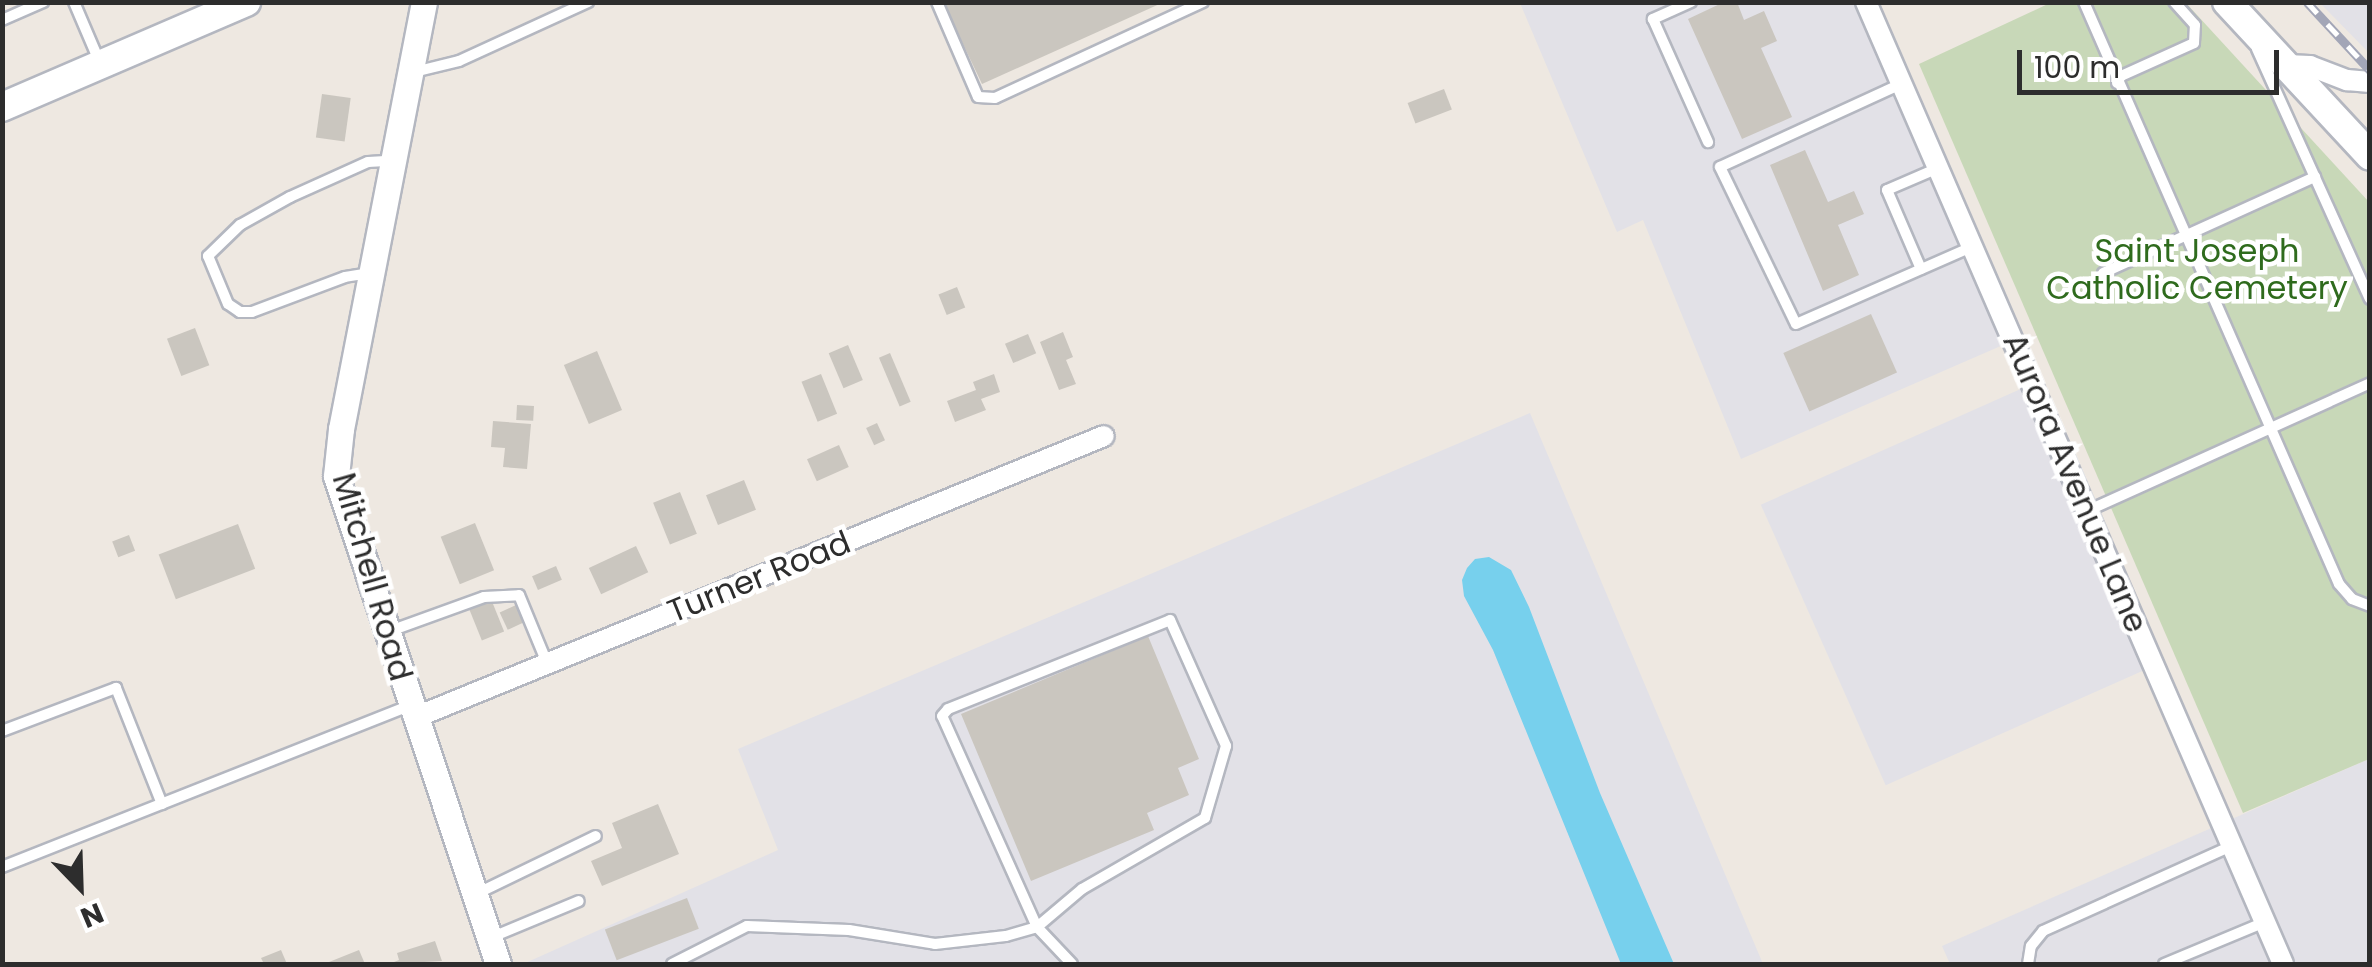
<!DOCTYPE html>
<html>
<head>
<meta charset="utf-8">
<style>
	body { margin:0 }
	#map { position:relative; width:2372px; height:967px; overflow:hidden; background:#eee8e1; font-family:Poppins,sans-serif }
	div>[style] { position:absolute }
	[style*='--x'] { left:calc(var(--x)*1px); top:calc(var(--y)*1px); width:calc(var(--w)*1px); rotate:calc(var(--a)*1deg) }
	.industrial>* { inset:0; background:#e2e1e7; transform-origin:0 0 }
	.cemetery>* { inset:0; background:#c8d8b8 }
	.water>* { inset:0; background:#77d0ed }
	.building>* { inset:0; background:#cac6bf; transform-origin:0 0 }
	.roads { filter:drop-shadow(2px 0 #b4b7c0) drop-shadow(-2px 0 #b4b7c0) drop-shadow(0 2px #b4b7c0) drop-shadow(0 -2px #b4b7c0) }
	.service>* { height:10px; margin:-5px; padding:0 5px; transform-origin:5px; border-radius:5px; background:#fff }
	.minor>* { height:20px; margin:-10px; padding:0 10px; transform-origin:10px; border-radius:10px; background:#fff }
	.tertiary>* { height:25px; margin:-12.5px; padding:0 12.5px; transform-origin:12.5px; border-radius:12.5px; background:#fff }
	.secondary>* { height:28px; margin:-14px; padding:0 14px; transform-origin:14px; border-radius:14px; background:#fff }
	.rail>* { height:9px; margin-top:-4.5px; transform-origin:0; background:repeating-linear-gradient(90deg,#fff 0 15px,#a3a6b7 0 30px); box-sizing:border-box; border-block:2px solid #a3a6b7 }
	span { translate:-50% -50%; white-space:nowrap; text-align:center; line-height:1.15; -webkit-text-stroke:9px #fff; paint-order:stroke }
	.park-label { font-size:32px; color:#2f6b1d }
	.street-label { font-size:32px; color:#2d2d2d }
	.frame { position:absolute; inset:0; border:5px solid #2d2d2d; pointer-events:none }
	.north { position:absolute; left:30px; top:837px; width:100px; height:100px; -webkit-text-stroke:8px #fff; paint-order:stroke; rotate:157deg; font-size:28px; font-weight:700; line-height:40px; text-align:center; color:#2d2d2d }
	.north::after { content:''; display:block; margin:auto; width:35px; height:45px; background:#2d2d2d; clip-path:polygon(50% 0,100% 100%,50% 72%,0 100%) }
	.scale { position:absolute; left:2017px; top:50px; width:262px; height:45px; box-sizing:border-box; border:5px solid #2d2d2d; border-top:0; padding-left:12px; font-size:30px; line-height:35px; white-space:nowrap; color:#2d2d2d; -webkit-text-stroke:8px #fff; paint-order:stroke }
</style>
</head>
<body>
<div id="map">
	<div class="industrial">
		<div style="clip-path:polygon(1520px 3px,1854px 3px,2003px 345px,1741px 459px,1643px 220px,1617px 232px)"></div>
		<div style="clip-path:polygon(2320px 3px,2369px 3px,2369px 53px)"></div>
		<div style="left:2023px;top:388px;width:307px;height:287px;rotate:66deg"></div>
		<div style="clip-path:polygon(1530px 413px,1763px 964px,523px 964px,778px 850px,738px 749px)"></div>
		<div style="clip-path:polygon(2369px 759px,2369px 964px,1950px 964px,1942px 946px)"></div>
	</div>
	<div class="cemetery">
		<div style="clip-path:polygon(2050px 3px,2186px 3px,2369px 202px,2369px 759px,2243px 813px,1919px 64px)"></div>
	</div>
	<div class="water">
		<div style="clip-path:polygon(1489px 557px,1511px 570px,1529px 607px,1600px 793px,1674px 964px,1621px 964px,1493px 650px,1464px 596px,1462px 580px,1467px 568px,1475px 559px)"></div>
	</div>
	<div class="building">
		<div style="clip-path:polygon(943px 2px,1164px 2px,982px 84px)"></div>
		<div style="clip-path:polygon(1724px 2px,1737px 2px,1744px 20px,1764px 11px,1777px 41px,1761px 48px,1792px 117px,1742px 139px,1688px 19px)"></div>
		<div style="left:1444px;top:89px;width:22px;height:39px;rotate:69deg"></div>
		<div style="left:322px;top:94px;width:29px;height:44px;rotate:8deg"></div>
		<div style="clip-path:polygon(1805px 150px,1828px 202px,1854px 191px,1864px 214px,1838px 225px,1859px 275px,1823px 291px,1770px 165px)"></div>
		<div style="left:957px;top:287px;width:22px;height:20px;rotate:68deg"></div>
		<div style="left:1871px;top:314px;width:64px;height:96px;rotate:66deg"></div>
		<div style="left:195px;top:328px;width:40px;height:30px;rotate:69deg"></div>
		<div style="clip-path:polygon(1063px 332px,1073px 357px,1066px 360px,1076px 384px,1059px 390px,1040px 342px)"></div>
		<div style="left:1028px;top:334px;width:21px;height:25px;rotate:67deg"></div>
		<div style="left:848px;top:345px;width:38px;height:21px;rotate:67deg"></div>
		<div style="left:597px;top:351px;width:64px;height:36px;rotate:67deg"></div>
		<div style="left:890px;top:353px;width:53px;height:12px;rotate:67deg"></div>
		<div style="left:821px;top:374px;width:43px;height:21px;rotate:68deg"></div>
		<div style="clip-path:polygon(994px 374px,1000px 392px,981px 399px,986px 410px,955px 422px,947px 401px,976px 390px,973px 382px)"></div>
		<div style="left:517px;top:405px;width:17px;height:15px;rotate:3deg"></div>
		<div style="clip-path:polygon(493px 421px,531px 424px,527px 469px,503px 467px,505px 448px,491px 447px)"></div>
		<div style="left:877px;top:423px;width:19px;height:12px;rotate:65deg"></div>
		<div style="left:839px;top:445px;width:24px;height:35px;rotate:66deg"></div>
		<div style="left:744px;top:480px;width:32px;height:41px;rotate:68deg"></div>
		<div style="left:680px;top:492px;width:45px;height:29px;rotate:68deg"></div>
		<div style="left:475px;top:523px;width:51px;height:37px;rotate:68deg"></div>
		<div style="left:238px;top:524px;width:48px;height:85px;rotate:69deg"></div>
		<div style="left:129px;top:535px;width:17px;height:18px;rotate:69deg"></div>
		<div style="left:636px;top:546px;width:29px;height:52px;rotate:65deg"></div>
		<div style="left:556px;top:566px;width:15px;height:26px;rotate:67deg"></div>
		<div style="left:491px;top:599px;width:35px;height:24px;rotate:68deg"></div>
		<div style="left:516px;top:605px;width:19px;height:18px;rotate:65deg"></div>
		<div style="clip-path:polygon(1148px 636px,1199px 759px,1178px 768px,1189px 795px,1147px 813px,1154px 830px,1031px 881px,961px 714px)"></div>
		<div style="clip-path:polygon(658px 804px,679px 854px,602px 886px,591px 861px,622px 848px,612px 823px)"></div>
		<div style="left:687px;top:898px;width:33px;height:88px;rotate:69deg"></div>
		<div style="clip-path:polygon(435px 941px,442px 961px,389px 964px,399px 960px,397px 953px)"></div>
		<div style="clip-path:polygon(281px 950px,287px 964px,264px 964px,261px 958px)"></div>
		<div style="clip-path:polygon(359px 950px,365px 964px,324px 964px)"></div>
	</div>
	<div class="roads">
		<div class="service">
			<div style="--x:74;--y:2;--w:66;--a:66.9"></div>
			<div style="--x:937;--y:2;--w:103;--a:66.7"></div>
			<div style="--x:978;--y:97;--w:17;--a:3"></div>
			<div style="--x:995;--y:98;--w:229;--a:-24.8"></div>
			<div style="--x:1691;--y:2;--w:42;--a:155.9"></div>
			<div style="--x:1653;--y:19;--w:135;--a:65.9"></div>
			<div style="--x:2084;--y:2;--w:635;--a:66.34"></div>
			<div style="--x:2339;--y:584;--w:20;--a:49"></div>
			<div style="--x:2352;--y:599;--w:19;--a:21"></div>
			<div style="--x:2;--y:20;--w:45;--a:-23.7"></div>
			<div style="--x:2257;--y:49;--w:274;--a:65.7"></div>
			<div style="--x:410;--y:73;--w:50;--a:-13.8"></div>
			<div style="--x:459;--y:61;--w:142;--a:-24.6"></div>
			<div style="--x:2117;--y:83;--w:8;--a:-60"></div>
			<div style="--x:2121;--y:76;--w:80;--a:-24.3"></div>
			<div style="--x:2194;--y:43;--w:18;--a:-87"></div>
			<div style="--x:2195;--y:25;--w:31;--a:-132"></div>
			<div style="--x:1901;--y:84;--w:199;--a:155.4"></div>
			<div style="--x:1720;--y:167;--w:174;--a:64.2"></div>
			<div style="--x:1796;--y:324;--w:191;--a:-23.7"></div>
			<div style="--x:1921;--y:269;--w:86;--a:-113.3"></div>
			<div style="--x:1887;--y:190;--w:56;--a:-23.3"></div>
			<div style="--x:370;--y:273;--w:25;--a:171"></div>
			<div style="--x:345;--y:277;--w:99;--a:159.4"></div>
			<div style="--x:252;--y:312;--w:12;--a:180"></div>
			<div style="--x:240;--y:312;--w:14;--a:-146"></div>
			<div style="--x:228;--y:304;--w:52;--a:-112.6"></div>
			<div style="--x:208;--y:256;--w:45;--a:-44.1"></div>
			<div style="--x:240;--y:225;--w:57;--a:-29.2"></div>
			<div style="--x:290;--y:197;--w:85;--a:-24.2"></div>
			<div style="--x:368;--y:162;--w:22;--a:-3"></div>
			<div style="--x:2103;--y:273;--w:233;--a:-24.4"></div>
			<div style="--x:2087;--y:511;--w:311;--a:-24.3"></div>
			<div style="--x:1170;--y:620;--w:138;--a:66"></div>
			<div style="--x:1226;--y:746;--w:75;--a:106.3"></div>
			<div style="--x:1205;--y:818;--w:142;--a:150"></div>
			<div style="--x:1082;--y:889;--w:59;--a:139.8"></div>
			<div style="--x:1037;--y:927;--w:231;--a:-114.2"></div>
			<div style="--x:942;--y:716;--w:9;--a:-49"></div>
			<div style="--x:948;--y:709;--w:239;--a:-21.8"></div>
			<div style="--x:390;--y:631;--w:100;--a:-19.9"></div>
			<div style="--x:484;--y:597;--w:35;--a:-3"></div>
			<div style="--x:519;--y:595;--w:74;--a:67.6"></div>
			<div style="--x:2;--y:731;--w:122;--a:-20.7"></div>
			<div style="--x:116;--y:688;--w:125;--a:68.4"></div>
			<div style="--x:2;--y:867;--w:438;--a:-21.6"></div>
			<div style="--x:476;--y:894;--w:133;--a:-25.8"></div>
			<div style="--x:490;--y:938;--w:96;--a:-22.6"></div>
			<div style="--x:672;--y:964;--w:84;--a:-26.9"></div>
			<div style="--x:747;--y:926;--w:102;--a:2.2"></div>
			<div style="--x:849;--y:930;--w:87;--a:9.2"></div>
			<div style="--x:935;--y:944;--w:71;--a:-6.4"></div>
			<div style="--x:1006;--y:936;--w:32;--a:-16"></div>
			<div style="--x:1037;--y:927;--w:51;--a:46.6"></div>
			<div style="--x:2028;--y:964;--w:18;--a:-81"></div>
			<div style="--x:2031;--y:946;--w:19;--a:-51"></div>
			<div style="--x:2043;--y:931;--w:206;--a:-24.3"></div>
			<div style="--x:2164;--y:964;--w:109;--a:-22.6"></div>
		</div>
		<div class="minor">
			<div style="--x:1866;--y:2;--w:1048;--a:66.56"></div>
			<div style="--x:2285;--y:65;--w:25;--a:2"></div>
			<div style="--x:2310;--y:66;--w:40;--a:21"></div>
			<div style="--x:2347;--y:80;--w:23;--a:5"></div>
			<div style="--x:414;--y:718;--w:745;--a:-22.23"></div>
		</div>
		<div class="tertiary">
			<div style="--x:424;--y:2;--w:435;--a:101"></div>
			<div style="--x:341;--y:429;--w:47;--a:96.1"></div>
			<div style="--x:336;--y:476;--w:514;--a:71.64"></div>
		</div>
		<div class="secondary">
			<div style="--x:2227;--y:2;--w:210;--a:47.1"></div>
			<div style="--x:2;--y:107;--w:266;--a:-23.3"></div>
		</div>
	</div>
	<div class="rail">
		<div style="--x:2307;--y:2;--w:93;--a:47.2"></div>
	</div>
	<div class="park-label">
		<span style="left:2197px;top:270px">Saint Joseph<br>Catholic Cemetery</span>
	</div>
	<div class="street-label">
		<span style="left:2075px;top:483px;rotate:67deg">Aurora Avenue Lane</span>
		<span style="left:372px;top:577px;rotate:74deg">Mitchell Road</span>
		<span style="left:759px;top:577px;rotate:-22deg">Turner Road</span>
	</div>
	<div class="frame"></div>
	<div class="north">N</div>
	<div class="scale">100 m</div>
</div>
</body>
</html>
